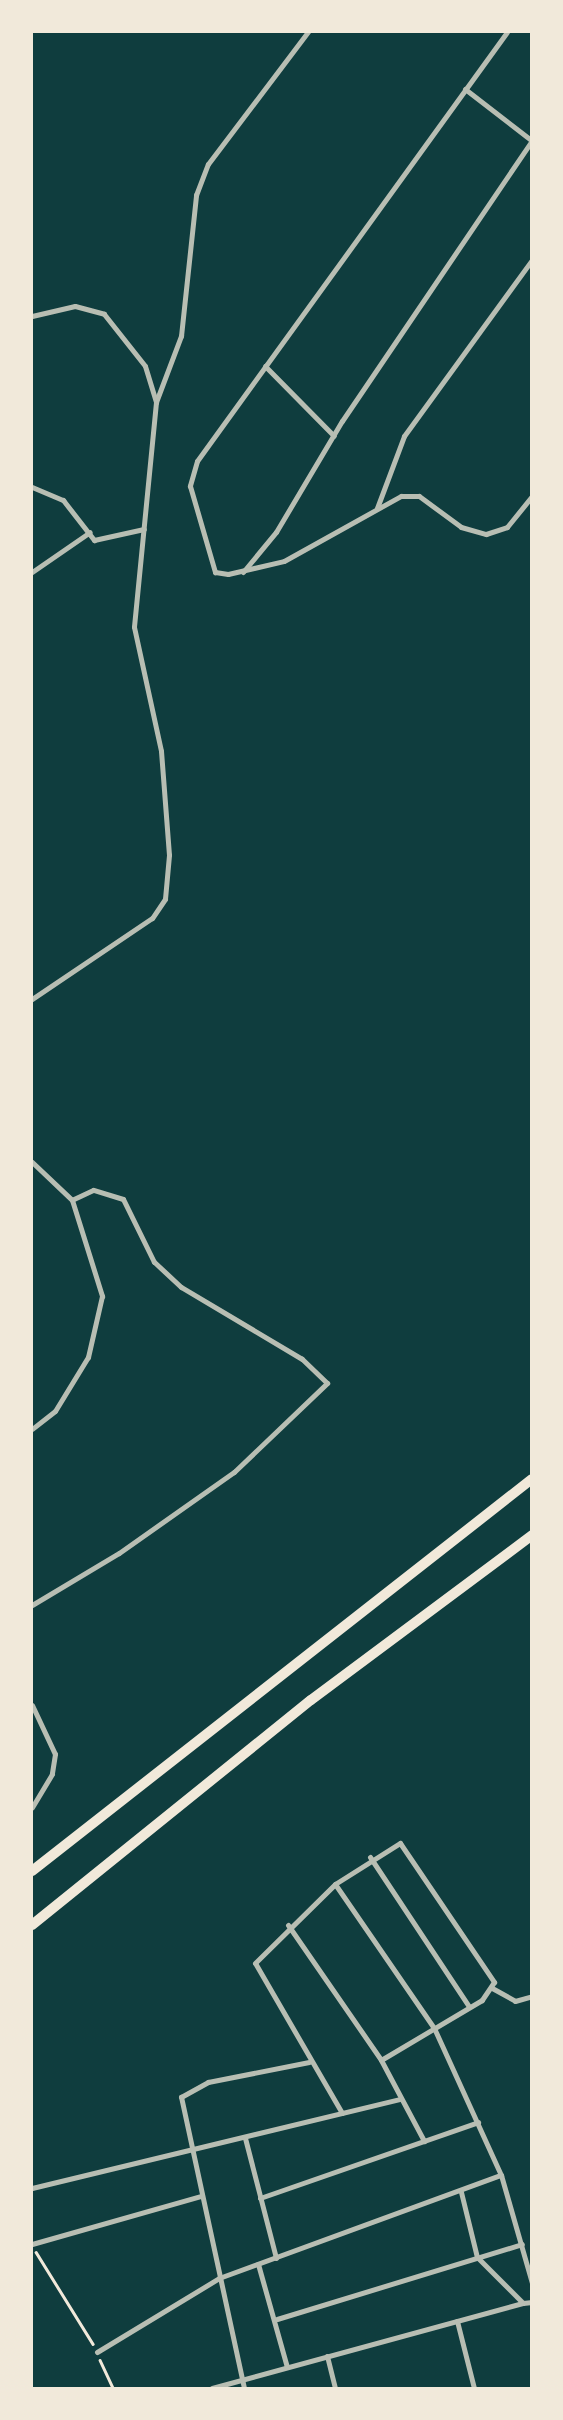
<!DOCTYPE html>
<html>
<head>
<meta charset="utf-8">
<style>
	body { margin:0 }
	#map { position:relative; width:563px; height:2420px; overflow:hidden; background:#0f3d3e; font-family:"Alegreya Sans",sans-serif }
	div>[style] { position:absolute }
	[style*='--x'] { left:calc(var(--x)*1px); top:calc(var(--y)*1px); width:calc(var(--w)*1px); rotate:calc(var(--a)*1deg) }
	.path>* { height:2.5px; margin:-1.25px; padding:0 1.25px; transform-origin:1.25px; border-radius:1.25px; background:#f1e9da }
	.minor>* { height:5px; margin:-2.5px; padding:0 2.5px; transform-origin:2.5px; border-radius:2.5px; background:#b8beb3 }
	.motorway>* { height:10px; margin:-5px; padding:0 5px; transform-origin:5px; border-radius:5px; background:#f1e9da }
	span { translate:-50% -50%; white-space:nowrap; text-align:center; line-height:1.15; -webkit-text-stroke:7px #f1e9da; paint-order:stroke }
	.frame { position:absolute; inset:0; border:33px solid #f1e9da; pointer-events:none }
</style>
</head>
<body>
<div id="map">
	<div class="path">
		<div style="--x:36;--y:2252;--w:108;--a:58.2"></div>
		<div style="--x:100;--y:2360;--w:31;--a:65"></div>
	</div>
	<div class="minor">
		<div style="--x:507;--y:32;--w:529;--a:125.85"></div>
		<div style="--x:197;--y:461;--w:26;--a:106"></div>
		<div style="--x:190;--y:486;--w:90;--a:73.8"></div>
		<div style="--x:215;--y:572;--w:13;--a:9"></div>
		<div style="--x:228;--y:574;--w:57;--a:-13.1"></div>
		<div style="--x:284;--y:561;--w:134;--a:-29.1"></div>
		<div style="--x:401;--y:496;--w:18;--a:0"></div>
		<div style="--x:419;--y:496;--w:52;--a:36.4"></div>
		<div style="--x:461;--y:527;--w:26;--a:16"></div>
		<div style="--x:486;--y:534;--w:22;--a:-18"></div>
		<div style="--x:507;--y:527;--w:40;--a:-51"></div>
		<div style="--x:465;--y:89;--w:83;--a:37.7"></div>
		<div style="--x:32;--y:316;--w:44;--a:-13.1"></div>
		<div style="--x:75;--y:306;--w:30;--a:15"></div>
		<div style="--x:104;--y:314;--w:66;--a:51.7"></div>
		<div style="--x:145;--y:366;--w:38;--a:73"></div>
		<div style="--x:156;--y:402;--w:226;--a:95.6"></div>
		<div style="--x:134;--y:627;--w:127;--a:77.7"></div>
		<div style="--x:161;--y:751;--w:104;--a:85.6"></div>
		<div style="--x:169;--y:855;--w:44;--a:95.2"></div>
		<div style="--x:165;--y:899;--w:23;--a:124"></div>
		<div style="--x:152;--y:918;--w:145;--a:146"></div>
		<div style="--x:265;--y:366;--w:98;--a:45.4"></div>
		<div style="--x:156;--y:402;--w:71;--a:-69.3"></div>
		<div style="--x:181;--y:336;--w:142;--a:-83.9"></div>
		<div style="--x:196;--y:195;--w:33;--a:-69"></div>
		<div style="--x:208;--y:164;--w:166;--a:-52.9"></div>
		<div style="--x:32;--y:487;--w:34;--a:23"></div>
		<div style="--x:63;--y:500;--w:51;--a:52.2"></div>
		<div style="--x:94;--y:540;--w:51;--a:-12.4"></div>
		<div style="--x:377;--y:508;--w:77;--a:-69.4"></div>
		<div style="--x:404;--y:436;--w:218;--a:-54"></div>
		<div style="--x:32;--y:572;--w:70;--a:-34.6"></div>
		<div style="--x:243;--y:572;--w:52;--a:-50.5"></div>
		<div style="--x:276;--y:532;--w:129;--a:-59.3"></div>
		<div style="--x:342;--y:421;--w:339;--a:-55.9"></div>
		<div style="--x:32;--y:1162;--w:55;--a:43.5"></div>
		<div style="--x:72;--y:1200;--w:101;--a:72.6"></div>
		<div style="--x:102;--y:1296;--w:63;--a:102.9"></div>
		<div style="--x:88;--y:1357;--w:63;--a:121.4"></div>
		<div style="--x:55;--y:1411;--w:29;--a:142"></div>
		<div style="--x:32;--y:1605;--w:101;--a:-30.9"></div>
		<div style="--x:119;--y:1553;--w:141;--a:-35.2"></div>
		<div style="--x:234;--y:1472;--w:129;--a:-43.7"></div>
		<div style="--x:327;--y:1383;--w:35;--a:-136"></div>
		<div style="--x:302;--y:1359;--w:141;--a:-149.2"></div>
		<div style="--x:181;--y:1287;--w:37;--a:-137"></div>
		<div style="--x:154;--y:1262;--w:70;--a:-116.2"></div>
		<div style="--x:123;--y:1199;--w:31;--a:-163"></div>
		<div style="--x:93;--y:1190;--w:23;--a:155"></div>
		<div style="--x:32;--y:1705;--w:54;--a:64.9"></div>
		<div style="--x:55;--y:1754;--w:20;--a:99"></div>
		<div style="--x:52;--y:1774;--w:39;--a:121"></div>
		<div style="--x:370;--y:1857;--w:178;--a:56.5"></div>
		<div style="--x:335;--y:1884;--w:175;--a:55.5"></div>
		<div style="--x:434;--y:2028;--w:162;--a:65.5"></div>
		<div style="--x:501;--y:2175;--w:112;--a:74"></div>
		<div style="--x:288;--y:1925;--w:164;--a:55.4"></div>
		<div style="--x:381;--y:2060;--w:92;--a:62"></div>
		<div style="--x:492;--y:1988;--w:26;--a:29"></div>
		<div style="--x:515;--y:2001;--w:18;--a:-16"></div>
		<div style="--x:342;--y:2113;--w:173;--a:-120.1"></div>
		<div style="--x:255;--y:1963;--w:112;--a:-44.6"></div>
		<div style="--x:335;--y:1884;--w:77;--a:-32.2"></div>
		<div style="--x:400;--y:1843;--w:168;--a:55.9"></div>
		<div style="--x:494;--y:1982;--w:22;--a:124"></div>
		<div style="--x:482;--y:2000;--w:117;--a:149.3"></div>
		<div style="--x:245;--y:2138;--w:124;--a:75.5"></div>
		<div style="--x:32;--y:2188;--w:378;--a:-13.6"></div>
		<div style="--x:461;--y:2192;--w:67;--a:76.2"></div>
		<div style="--x:477;--y:2257;--w:65;--a:45"></div>
		<div style="--x:523;--y:2303;--w:9;--a:-6"></div>
		<div style="--x:260;--y:2198;--w:231;--a:-19.2"></div>
		<div style="--x:32;--y:2244;--w:176;--a:-15.9"></div>
		<div style="--x:258;--y:2264;--w:107;--a:74.3"></div>
		<div style="--x:277;--y:2319;--w:256;--a:-17"></div>
		<div style="--x:457;--y:2321;--w:69;--a:75.8"></div>
		<div style="--x:97;--y:2352;--w:143;--a:-31.2"></div>
		<div style="--x:219;--y:2278;--w:300;--a:-20.1"></div>
		<div style="--x:327;--y:2356;--w:33;--a:76"></div>
		<div style="--x:212;--y:2388;--w:322;--a:-15.3"></div>
		<div style="--x:244;--y:2388;--w:298;--a:-102.2"></div>
		<div style="--x:181;--y:2097;--w:31;--a:-29"></div>
		<div style="--x:208;--y:2082;--w:103;--a:-11.2"></div>
	</div>
	<div class="motorway">
		<div style="--x:32;--y:1871;--w:635;--a:-38.1"></div>
		<div style="--x:32;--y:1925;--w:358;--a:-38.9"></div>
		<div style="--x:311;--y:1700;--w:276;--a:-36.7"></div>
	</div>
	<div class="frame"></div>
</div>
</body>
</html>
